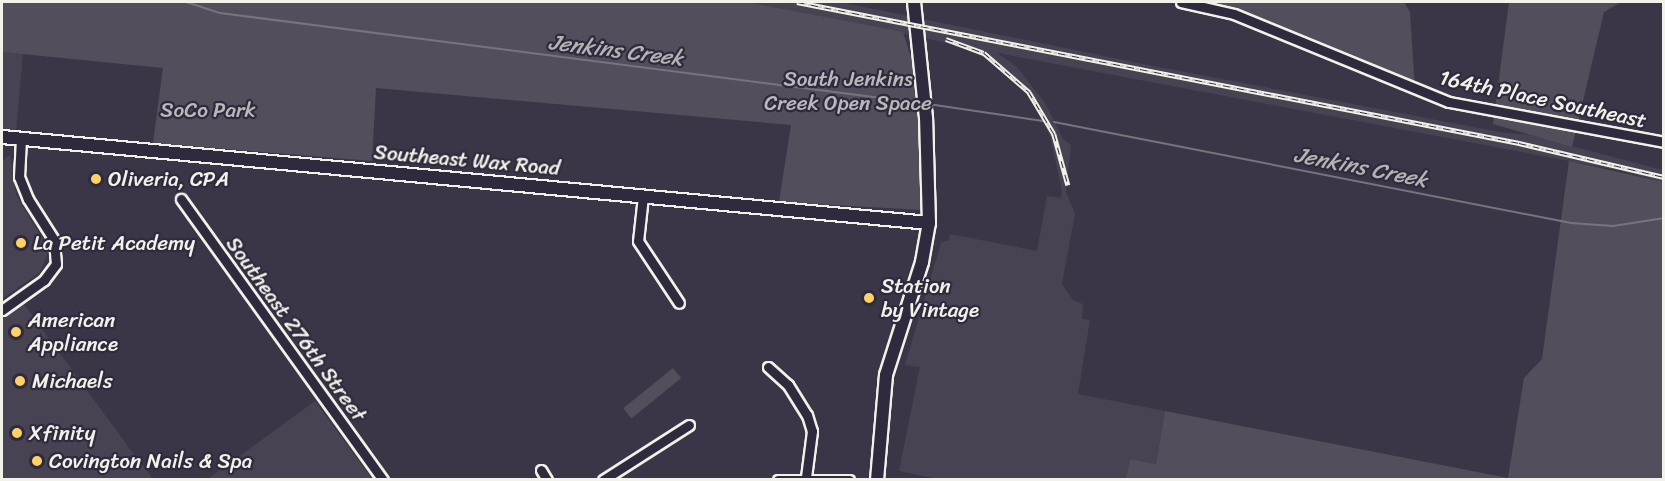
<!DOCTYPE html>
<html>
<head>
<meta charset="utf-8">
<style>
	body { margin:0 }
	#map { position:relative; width:1665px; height:481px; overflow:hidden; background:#3b3647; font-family:Sriracha,sans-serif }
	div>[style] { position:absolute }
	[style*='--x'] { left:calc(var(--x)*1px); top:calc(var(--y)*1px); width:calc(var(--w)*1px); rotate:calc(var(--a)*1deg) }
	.built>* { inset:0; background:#484352 }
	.green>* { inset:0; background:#534e5c; transform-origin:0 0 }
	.stream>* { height:2px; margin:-1px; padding:0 1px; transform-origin:1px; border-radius:1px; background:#78747b }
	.roads { filter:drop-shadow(2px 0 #f4f1e8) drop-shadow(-2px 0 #f4f1e8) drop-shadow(0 2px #f4f1e8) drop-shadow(0 -2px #f4f1e8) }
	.street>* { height:9px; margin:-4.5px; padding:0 4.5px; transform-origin:4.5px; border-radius:4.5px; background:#2f2a3d }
	.secondary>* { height:12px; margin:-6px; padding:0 6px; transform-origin:6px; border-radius:6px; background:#2f2a3d }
	.rail>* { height:4.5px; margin-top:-2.25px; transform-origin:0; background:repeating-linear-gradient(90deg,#2f2a3d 0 7px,#f4f1e8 0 14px); box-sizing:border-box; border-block:2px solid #f4f1e8 }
	.dots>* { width:16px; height:16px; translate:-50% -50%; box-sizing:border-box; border:3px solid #2f2a3d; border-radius:50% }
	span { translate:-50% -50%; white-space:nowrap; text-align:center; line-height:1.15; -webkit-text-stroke:4.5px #2f2a3d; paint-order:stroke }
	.park-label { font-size:21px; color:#bcb8b7 }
	.street-label { font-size:21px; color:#f4f1e8 }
	.poi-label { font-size:21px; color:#f4f1e8 }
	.left { translate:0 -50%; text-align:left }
	.water-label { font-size:22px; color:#b6b2b2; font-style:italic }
	.frame { position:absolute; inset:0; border:3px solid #f4f1e8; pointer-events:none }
</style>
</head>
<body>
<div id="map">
	<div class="built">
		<div style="clip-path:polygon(746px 2px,840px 2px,1148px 65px,1500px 132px,1529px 135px,1663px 170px,1663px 182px,1617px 170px,997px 53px,1016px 66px,1045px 103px,1063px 139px,1071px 145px,1066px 192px,1075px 214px,1062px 284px,1073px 300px,1083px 304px,1082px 319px,1090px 320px,1078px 394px,1165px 411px,1156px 464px,1130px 459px,1126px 480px,942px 480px,899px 471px,920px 367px,905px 365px,941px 243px,949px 240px,950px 234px,1037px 251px,1047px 196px,1061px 198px,1062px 191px,1050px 136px,1030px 96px,986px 59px,963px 46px)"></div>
		<div style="clip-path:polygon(2px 52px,23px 53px,16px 131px,2px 130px)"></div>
		<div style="clip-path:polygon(10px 155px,16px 195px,49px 250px,40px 272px,2px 299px,2px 161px)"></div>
		<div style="clip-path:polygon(23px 303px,130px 449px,153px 479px,2px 479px,2px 318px)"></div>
		<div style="clip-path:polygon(315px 401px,372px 479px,208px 479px)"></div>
	</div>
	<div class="green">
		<div style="clip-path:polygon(2px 2px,746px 2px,903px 32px,915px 70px,923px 210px,779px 202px,791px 125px,376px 88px,372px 161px,153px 143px,163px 68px,2px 52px)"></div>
		<div style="clip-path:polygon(1194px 2px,1404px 2px,1410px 12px,1415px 89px)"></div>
		<div style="clip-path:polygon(1509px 2px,1621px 2px,1604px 12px,1572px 147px,1493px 124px)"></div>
		<div style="clip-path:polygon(1569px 161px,1663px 182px,1663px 479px,1126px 479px,1130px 459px,1156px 464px,1165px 411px,1508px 478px,1524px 378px,1542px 359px)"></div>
		<div style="left:673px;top:368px;width:13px;height:64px;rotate:51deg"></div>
	</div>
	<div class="stream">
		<div style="--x:186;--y:2;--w:36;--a:18"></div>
		<div style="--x:220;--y:13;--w:706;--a:7.33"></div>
		<div style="--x:928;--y:104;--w:116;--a:8.4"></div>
		<div style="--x:1054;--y:122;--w:527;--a:11.05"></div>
		<div style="--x:1571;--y:223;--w:42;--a:4.1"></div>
		<div style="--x:1613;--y:226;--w:52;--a:-8.9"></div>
	</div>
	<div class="roads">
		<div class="street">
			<div style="--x:1181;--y:2;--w:54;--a:12.8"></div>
			<div style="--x:1234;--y:14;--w:232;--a:22.3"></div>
			<div style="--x:1449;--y:102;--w:219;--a:10.5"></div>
			<div style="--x:643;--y:196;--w:45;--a:96.3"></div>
			<div style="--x:638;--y:241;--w:74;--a:56.5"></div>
			<div style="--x:181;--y:199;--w:346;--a:54.3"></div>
			<div style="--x:2;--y:310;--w:52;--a:-35.5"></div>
			<div style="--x:44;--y:280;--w:20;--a:-53"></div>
			<div style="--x:56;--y:264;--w:24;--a:-95"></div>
			<div style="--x:54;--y:240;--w:49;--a:-122.4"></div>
			<div style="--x:28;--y:199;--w:24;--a:-112"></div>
			<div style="--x:19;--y:177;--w:38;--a:-87"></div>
			<div style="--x:768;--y:367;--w:27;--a:42"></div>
			<div style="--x:788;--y:385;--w:36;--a:58"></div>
			<div style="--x:807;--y:415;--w:17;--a:73"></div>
			<div style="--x:812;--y:431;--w:46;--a:97.4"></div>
			<div style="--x:541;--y:470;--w:12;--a:59"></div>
			<div style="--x:603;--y:480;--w:102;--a:-32.6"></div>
			<div style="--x:778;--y:480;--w:71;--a:0"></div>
		</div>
		<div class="secondary">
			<div style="--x:2;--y:137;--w:931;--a:5.3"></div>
			<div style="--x:877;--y:480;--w:105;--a:-85.1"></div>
			<div style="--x:886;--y:375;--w:119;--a:-72.3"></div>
			<div style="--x:922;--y:262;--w:40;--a:-80"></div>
			<div style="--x:929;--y:223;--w:105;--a:-91.6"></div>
			<div style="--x:926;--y:118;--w:117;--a:-95.9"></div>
		</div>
	</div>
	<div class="rail">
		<div style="--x:797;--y:2;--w:736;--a:11.05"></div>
		<div style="--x:1519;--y:143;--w:149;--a:13.2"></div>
		<div style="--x:946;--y:39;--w:40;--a:20.2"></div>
		<div style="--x:984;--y:53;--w:60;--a:40.9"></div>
		<div style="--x:1029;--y:92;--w:49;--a:59.2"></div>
		<div style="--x:1054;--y:134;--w:53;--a:74.6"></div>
	</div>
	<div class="dots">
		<div style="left:96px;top:179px;background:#ffd166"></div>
		<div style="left:21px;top:243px;background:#ffd166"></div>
		<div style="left:869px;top:298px;background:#ffd166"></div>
		<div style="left:16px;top:332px;background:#ffd166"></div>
		<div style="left:20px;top:381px;background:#ffd166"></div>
		<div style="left:17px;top:433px;background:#ffd166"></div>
		<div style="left:37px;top:461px;background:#ffd166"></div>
	</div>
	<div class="park-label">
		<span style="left:848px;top:91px">South Jenkins<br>Creek Open Space</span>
		<span style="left:208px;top:110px">SoCo Park</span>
	</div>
	<div class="street-label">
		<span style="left:1543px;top:99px;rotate:12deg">164th Place Southeast</span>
		<span style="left:467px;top:160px;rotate:5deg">Southeast Wax Road</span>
		<span style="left:296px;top:329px;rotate:54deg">Southeast 276th Street</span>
	</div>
	<div class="poi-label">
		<span class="left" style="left:108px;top:179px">Oliveria, CPA</span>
		<span class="left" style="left:33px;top:243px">La Petit Academy</span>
		<span class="left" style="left:881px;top:298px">Station<br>by Vintage</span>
		<span class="left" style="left:28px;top:332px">American<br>Appliance</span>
		<span class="left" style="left:32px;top:381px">Michaels</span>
		<span class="left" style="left:29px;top:433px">Xfinity</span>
		<span class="left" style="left:49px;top:461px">Covington Nails &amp; Spa</span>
	</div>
	<div class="water-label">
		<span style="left:616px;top:50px;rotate:7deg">Jenkins Creek</span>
		<span style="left:1361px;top:167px;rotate:11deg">Jenkins Creek</span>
	</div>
	<div class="frame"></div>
</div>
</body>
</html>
